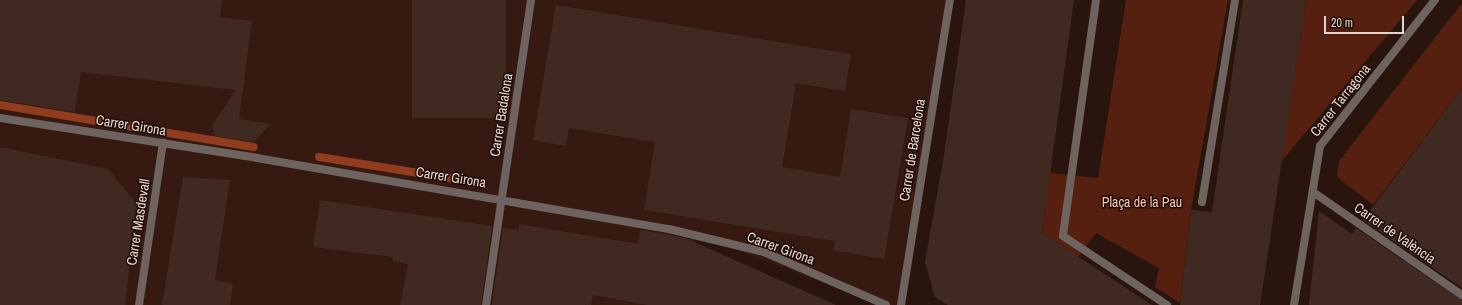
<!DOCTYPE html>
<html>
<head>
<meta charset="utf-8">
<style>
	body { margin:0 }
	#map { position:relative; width:1462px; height:305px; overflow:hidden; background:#2a150e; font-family:"Archivo Narrow",sans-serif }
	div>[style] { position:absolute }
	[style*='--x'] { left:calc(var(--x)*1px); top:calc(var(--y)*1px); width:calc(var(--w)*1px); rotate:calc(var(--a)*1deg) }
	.built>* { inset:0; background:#361a11 }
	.green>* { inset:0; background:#55200f }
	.stream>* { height:8px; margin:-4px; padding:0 4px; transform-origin:4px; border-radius:4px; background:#913c1f }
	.building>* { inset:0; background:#402921; transform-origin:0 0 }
	.service>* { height:8px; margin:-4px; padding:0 4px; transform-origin:4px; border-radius:4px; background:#6f635f }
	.minor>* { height:8px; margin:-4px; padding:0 4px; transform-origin:4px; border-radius:4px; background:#6f635f }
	span { translate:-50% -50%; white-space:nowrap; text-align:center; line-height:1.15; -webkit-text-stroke:3px #200c06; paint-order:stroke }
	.street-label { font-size:14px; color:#e3d4cf }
	.park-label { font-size:14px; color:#f3c2b2 }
	.scale { position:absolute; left:1324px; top:16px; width:80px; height:18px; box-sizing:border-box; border:2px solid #e3d4cf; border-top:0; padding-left:5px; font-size:12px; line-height:14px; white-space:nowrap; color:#e3d4cf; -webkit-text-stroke:3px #200c06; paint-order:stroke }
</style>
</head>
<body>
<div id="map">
	<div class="built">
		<div style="clip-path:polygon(0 0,950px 0,901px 305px,883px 305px,696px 235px,680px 305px,0 305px)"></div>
	</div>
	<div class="green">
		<div style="clip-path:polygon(1126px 0,1228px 0,1191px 210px,1180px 303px,1155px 287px,1159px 268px,1096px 233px,1078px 257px,1042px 233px,1050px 173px,1098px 178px)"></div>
		<div style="clip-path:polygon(1306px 0,1417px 0,1280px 163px,1292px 92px)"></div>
		<div style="clip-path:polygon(1462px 3px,1462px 88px,1373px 205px,1337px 177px,1339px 161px)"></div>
	</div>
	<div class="stream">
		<div style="--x:0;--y:105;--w:257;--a:9.4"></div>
		<div style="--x:319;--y:157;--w:164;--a:9.1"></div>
	</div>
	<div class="building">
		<div style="clip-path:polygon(0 0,222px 0,220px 17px,252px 21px,239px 119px,270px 124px,254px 142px,215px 136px,212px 125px,236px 90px,81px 72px,75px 112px,0 100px)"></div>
		<div style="left:412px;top:0;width:94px;height:118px"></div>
		<div style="clip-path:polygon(966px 0,1074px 0,1042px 233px,1152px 305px,948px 305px,935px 297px,925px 262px,944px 155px)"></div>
		<div style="clip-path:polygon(1243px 0,1306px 0,1260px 305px,1180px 305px,1191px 210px,1212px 212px)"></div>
		<div style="clip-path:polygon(556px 5px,851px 54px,845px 91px,796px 83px,782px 167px,840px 177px,851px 109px,908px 118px,884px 259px,833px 250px,835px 241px,644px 210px,655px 142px,569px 128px,566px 146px,533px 140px)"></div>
		<div style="clip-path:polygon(1462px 88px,1462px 288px,1363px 220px)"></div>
		<div style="clip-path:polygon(0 147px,108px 169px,136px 203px,125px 305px,0 305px)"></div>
		<div style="clip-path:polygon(183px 177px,230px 180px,215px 280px,233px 284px,230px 305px,162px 305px)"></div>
		<div style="clip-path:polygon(320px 200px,492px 226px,481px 305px,400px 305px,408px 264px,393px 261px,393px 257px,313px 247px)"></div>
		<div style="clip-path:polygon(1319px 211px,1352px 234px,1356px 228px,1462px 300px,1462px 305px,1309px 305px)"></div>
		<div style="clip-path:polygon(519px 224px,638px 244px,640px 230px,685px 238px,836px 305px,647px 305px,593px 295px,591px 305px,492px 305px,503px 228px,518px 230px)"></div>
	</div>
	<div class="service">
		<div style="--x:1096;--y:0;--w:238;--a:98"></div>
		<div style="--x:1063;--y:236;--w:125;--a:33.6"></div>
		<div style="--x:1202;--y:202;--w:205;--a:-80.7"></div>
	</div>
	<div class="minor">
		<div style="--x:0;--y:118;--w:260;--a:8.8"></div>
		<div style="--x:257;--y:158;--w:418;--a:9.8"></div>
		<div style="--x:669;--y:229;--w:98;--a:13.6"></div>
		<div style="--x:764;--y:252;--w:133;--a:23.5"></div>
		<div style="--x:1313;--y:192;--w:181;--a:34.7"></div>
		<div style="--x:139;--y:305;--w:164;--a:-81.6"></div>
		<div style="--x:486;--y:305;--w:308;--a:-81.6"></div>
		<div style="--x:901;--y:305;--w:309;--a:-80.9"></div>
		<div style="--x:1294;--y:305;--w:161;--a:-80.7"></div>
		<div style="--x:1320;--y:146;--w:186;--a:-51.8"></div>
	</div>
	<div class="street-label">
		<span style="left:1340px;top:100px;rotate:-52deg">Carrer Tarragona</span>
		<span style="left:501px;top:115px;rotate:-81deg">Carrer Badalona</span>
		<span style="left:131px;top:125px;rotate:9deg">Carrer Girona</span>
		<span style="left:912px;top:150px;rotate:-81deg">Carrer de Barcelona</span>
		<span style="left:451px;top:177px;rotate:9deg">Carrer Girona</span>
		<span style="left:138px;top:222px;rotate:-81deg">Carrer Masdevall</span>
		<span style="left:1395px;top:233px;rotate:35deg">Carrer de València</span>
		<span style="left:781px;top:248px;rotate:20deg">Carrer Girona</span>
	</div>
	<div class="park-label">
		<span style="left:1142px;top:202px">Plaça de la Pau</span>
	</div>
	<div class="scale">20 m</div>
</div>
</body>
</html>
